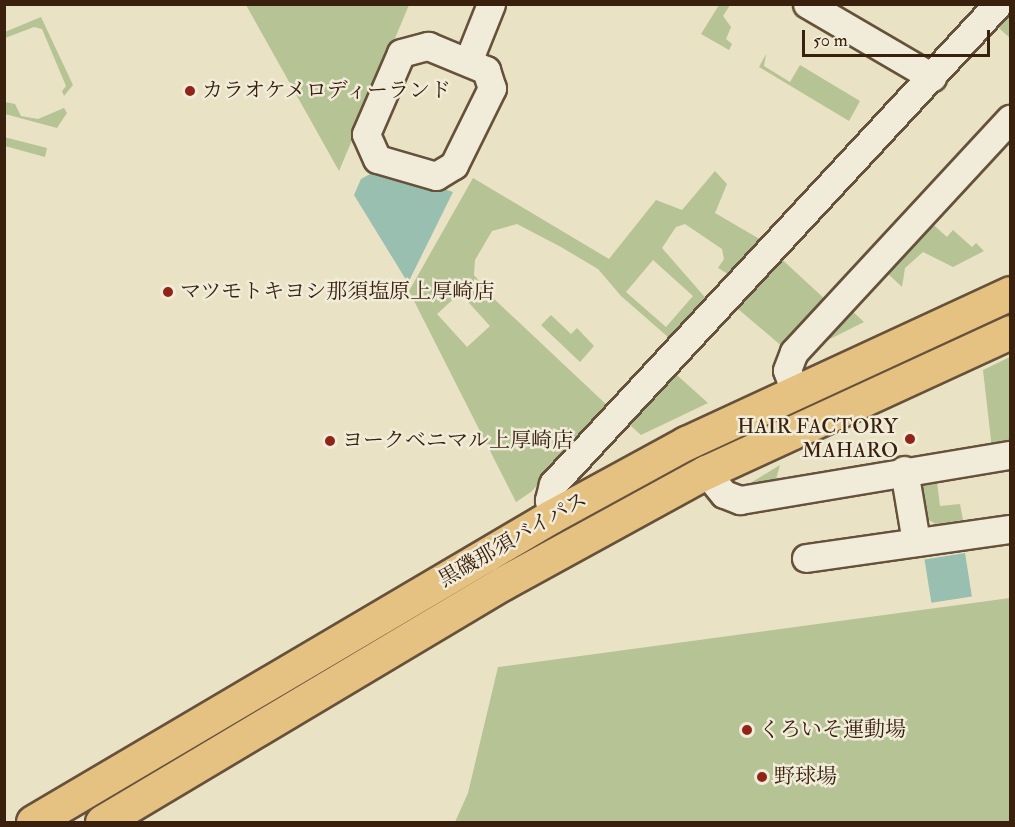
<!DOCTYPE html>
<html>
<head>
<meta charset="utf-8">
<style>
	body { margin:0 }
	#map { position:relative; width:1015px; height:827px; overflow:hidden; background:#eae2c4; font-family:"IM FELL Double Pica","Noto Serif JP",serif }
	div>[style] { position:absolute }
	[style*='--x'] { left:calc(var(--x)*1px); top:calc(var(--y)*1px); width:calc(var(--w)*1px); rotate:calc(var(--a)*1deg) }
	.green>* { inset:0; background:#b6c395 }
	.water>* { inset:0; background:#98bfaf; transform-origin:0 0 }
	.roads { filter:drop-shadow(2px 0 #66513b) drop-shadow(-2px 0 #66513b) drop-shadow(0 2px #66513b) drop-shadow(0 -2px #66513b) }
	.street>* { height:27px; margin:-13.5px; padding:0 13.5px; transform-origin:13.5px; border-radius:13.5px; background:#f1ecd9 }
	.primary>* { height:33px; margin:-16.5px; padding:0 16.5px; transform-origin:16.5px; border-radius:16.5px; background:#e5c182 }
	.dots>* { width:16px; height:16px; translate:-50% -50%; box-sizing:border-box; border:3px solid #f1ecd9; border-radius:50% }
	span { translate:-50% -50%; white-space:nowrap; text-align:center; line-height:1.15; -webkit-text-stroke:5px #f1ecd9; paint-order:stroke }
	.poi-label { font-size:21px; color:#3a210d }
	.left { translate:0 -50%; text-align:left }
	.right { translate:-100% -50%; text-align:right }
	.street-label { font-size:21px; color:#3a210d }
	.frame { position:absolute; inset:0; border:6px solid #3a210d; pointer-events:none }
	.scale { position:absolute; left:802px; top:30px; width:188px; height:27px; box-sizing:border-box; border:3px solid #3a210d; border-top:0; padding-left:8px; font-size:18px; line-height:21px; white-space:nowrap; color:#3a210d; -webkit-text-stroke:4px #f1ecd9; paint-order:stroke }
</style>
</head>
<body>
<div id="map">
	<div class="green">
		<div style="clip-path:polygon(246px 5px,409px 5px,339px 171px)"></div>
		<div style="clip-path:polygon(719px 5px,730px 5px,723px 16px,731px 27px,726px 39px,732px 44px,729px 50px,701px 34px)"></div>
		<div style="clip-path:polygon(1010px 5px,1010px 38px,992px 22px)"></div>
		<div style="clip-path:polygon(41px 17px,73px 85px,64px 96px,62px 91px,66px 86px,42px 29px,34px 27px,5px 38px,5px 32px)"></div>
		<div style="clip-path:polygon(766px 54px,764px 66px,790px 82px,800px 65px,860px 101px,849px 121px,759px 67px)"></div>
		<div style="clip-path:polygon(5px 102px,15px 104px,21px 116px,38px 119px,64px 108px,67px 113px,57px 128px,5px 114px)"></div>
		<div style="clip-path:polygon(4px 137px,47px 148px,45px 157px,5px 146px)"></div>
		<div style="clip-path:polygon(evenodd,715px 171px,727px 184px,715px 213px,763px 241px,733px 277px,718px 268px,724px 259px,722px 249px,685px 224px,676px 227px,662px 248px,710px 303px,653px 356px,668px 337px,621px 296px,598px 269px,561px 247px,517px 224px,492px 231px,475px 260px,474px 275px,492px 297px,610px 408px,531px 492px,516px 502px,409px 291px,473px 178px,609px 259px,656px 200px,682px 210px,715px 171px,653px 260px,693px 296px,666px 327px,626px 292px,653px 260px,715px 171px,460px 293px,490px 326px,467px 347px,437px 314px,460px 293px)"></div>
		<div style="clip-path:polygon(927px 219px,947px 237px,953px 230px,972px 247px,976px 243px,984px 251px,953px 267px,923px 252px,905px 268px,902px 287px,885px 271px,850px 309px,864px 322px,810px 349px)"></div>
		<div style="clip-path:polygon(775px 253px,827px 301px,784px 348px,738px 309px,730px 308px)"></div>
		<div style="clip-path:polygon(551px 315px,571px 334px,577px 328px,594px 346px,580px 362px,541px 325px)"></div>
		<div style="clip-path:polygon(1010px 357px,1010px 447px,992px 449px,983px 370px)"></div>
		<div style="clip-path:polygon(669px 368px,708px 403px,641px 435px,623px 419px)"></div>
		<div style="clip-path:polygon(780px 465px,774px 486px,742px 488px)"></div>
		<div style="clip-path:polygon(936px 474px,940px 506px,960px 504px,963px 520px,936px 524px,925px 518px,920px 487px,925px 476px)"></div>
		<div style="clip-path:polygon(1010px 598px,1010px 822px,455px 822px,468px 793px,498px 667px)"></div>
	</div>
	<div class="water">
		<div style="clip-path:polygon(381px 168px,453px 192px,408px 283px,354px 195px,361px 179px)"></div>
		<div style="left:965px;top:553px;width:44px;height:41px;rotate:81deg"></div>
	</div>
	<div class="roads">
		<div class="street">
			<div style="--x:807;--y:4;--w:145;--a:30.3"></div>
			<div style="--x:428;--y:46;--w:63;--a:22.5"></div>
			<div style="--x:486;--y:70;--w:19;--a:72"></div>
			<div style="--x:492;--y:88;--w:86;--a:116.3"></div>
			<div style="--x:454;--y:165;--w:21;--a:149"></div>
			<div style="--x:436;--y:176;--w:61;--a:-163.9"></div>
			<div style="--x:377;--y:159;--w:27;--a:-114"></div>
			<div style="--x:366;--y:134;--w:88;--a:-66.6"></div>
			<div style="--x:401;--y:53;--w:28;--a:-15"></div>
			<div style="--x:469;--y:59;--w:59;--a:-68.2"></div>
			<div style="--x:795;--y:392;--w:23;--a:-110"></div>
			<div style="--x:787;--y:370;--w:19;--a:-69"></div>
			<div style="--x:794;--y:352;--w:318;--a:-47.2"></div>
			<div style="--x:904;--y:470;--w:73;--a:80.5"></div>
			<div style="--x:706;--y:472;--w:28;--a:51"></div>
			<div style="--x:724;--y:494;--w:17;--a:21"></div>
			<div style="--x:740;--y:500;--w:274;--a:-9.5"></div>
			<div style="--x:552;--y:516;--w:16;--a:-101"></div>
			<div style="--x:549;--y:500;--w:16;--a:-76"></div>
			<div style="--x:553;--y:484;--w:655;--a:-47.17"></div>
			<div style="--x:806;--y:558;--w:206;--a:-8.1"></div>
		</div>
		<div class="primary">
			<div style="--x:33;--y:822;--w:602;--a:-30.52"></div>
			<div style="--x:552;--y:516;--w:153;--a:-28.6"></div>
			<div style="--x:686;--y:443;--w:357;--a:-24.8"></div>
			<div style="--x:102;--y:822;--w:467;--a:-30.8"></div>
			<div style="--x:503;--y:583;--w:231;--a:-28.7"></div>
			<div style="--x:706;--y:472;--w:335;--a:-24.7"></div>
		</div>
	</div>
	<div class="dots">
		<div style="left:190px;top:91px;background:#8f2418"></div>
		<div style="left:168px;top:292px;background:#8f2418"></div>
		<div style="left:910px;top:439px;background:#8f2418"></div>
		<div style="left:330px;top:441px;background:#8f2418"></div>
		<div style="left:747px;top:730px;background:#8f2418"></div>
		<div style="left:762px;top:777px;background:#8f2418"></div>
	</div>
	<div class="poi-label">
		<span class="left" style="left:202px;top:91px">カラオケメロディーランド</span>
		<span class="left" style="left:180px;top:292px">マツモトキヨシ那須塩原上厚崎店</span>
		<span class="right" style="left:898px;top:439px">HAIR FACTORY<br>MAHARO</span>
		<span class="left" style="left:342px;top:441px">ヨークベニマル上厚崎店</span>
		<span class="left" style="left:759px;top:730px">くろいそ運動場</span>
		<span class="left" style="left:774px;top:777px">野球場</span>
	</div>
	<div class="street-label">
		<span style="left:513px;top:540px;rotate:-30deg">黒磯那須バイパス</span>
	</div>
	<div class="frame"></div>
	<div class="scale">50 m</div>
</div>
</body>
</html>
